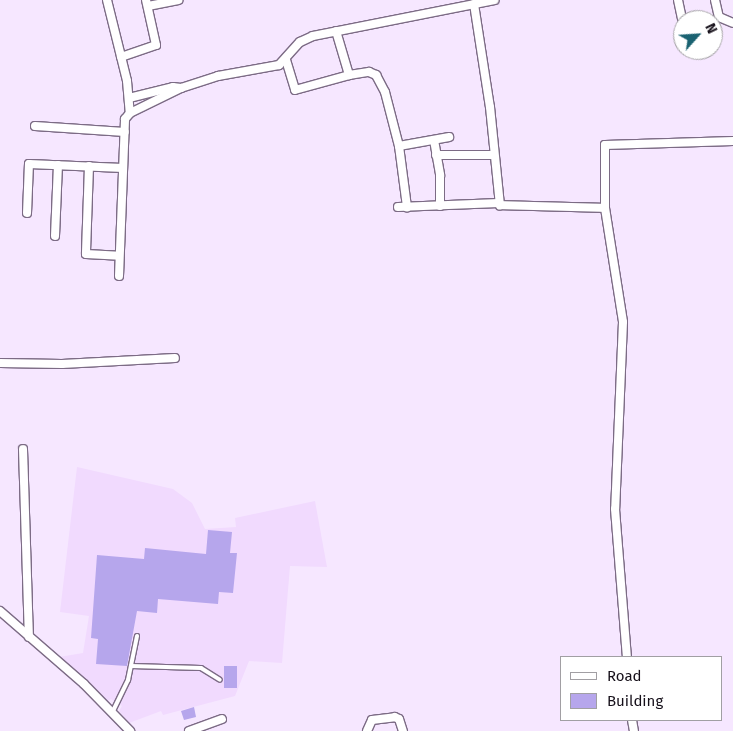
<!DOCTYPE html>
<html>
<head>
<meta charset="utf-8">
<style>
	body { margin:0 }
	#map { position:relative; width:733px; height:731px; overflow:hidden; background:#f6e7ff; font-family:"Fira Sans",sans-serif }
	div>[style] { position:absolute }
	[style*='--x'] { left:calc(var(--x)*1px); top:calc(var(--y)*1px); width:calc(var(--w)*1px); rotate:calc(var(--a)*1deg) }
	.built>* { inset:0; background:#f1dafe }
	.building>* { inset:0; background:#b6a6ec; transform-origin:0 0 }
	.roads { filter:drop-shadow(1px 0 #7c6b85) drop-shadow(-1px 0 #7c6b85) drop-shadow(0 1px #7c6b85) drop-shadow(0 -1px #7c6b85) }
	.service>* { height:4px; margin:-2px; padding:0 2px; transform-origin:2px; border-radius:2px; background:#fff }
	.minor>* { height:8px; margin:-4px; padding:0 4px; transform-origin:4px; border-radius:4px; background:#fff }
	span { translate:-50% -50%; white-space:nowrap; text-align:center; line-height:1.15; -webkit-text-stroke:5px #fff; paint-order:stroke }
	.legend { position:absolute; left:560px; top:656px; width:162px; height:65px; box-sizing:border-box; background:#fff; border:1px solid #a19fa3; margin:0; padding:6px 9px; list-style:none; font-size:15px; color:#150f19 }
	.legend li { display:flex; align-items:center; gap:10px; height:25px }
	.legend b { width:25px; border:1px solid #a19fa3 }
	.north { position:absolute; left:673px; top:10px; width:50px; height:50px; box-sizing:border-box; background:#fff; border:1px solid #a19fa3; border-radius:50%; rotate:64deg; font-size:14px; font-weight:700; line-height:20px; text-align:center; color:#150f19 }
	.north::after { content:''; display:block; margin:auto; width:18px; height:22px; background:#1a6271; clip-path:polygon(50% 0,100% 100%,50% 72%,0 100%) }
</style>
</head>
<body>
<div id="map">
	<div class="built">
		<div style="clip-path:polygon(77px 467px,173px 489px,192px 503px,205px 529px,236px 527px,235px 518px,315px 501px,327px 567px,290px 566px,282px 663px,249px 661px,235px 696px,163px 715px,161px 711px,129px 723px,119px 711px,122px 706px,111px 699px,106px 702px,59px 657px,83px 653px,89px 616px,60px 612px)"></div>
	</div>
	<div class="building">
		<div style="clip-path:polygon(208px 530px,232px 532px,230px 553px,237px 553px,233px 593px,219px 592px,218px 604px,158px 599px,157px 613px,137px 611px,127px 666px,96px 664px,98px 639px,91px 638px,97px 555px,144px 559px,145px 548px,206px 554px)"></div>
		<div style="left:224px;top:666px;width:13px;height:22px"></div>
		<div style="clip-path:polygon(194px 707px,196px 717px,184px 720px,181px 711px)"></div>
	</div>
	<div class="roads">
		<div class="service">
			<div style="--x:131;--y:666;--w:70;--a:1.6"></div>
			<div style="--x:201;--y:668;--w:22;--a:32"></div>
			<div style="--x:112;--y:713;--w:37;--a:-64"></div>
			<div style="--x:128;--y:680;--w:45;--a:-78.4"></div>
		</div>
		<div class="minor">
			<div style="--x:107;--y:0;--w:83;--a:76.1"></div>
			<div style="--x:127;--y:81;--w:32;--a:85"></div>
			<div style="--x:678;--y:0;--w:24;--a:78"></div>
			<div style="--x:715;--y:0;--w:17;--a:77"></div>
			<div style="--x:719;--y:17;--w:15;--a:23"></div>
			<div style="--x:474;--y:4;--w:104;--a:81.2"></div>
			<div style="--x:490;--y:107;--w:99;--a:84.2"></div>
			<div style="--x:500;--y:205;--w:105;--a:1.6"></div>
			<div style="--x:605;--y:208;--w:115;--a:81"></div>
			<div style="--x:623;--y:322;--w:187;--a:92.4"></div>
			<div style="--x:615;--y:509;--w:148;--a:85.4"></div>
			<div style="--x:148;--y:6;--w:31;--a:-11"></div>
			<div style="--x:336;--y:31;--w:46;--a:73.5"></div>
			<div style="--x:349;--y:75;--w:20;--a:-9"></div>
			<div style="--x:369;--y:72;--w:8;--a:23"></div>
			<div style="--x:376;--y:75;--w:19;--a:62"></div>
			<div style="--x:385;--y:92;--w:56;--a:75.5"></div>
			<div style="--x:399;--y:146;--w:62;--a:82.5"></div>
			<div style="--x:121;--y:57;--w:37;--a:-19"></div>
			<div style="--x:156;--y:45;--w:46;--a:-102.5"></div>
			<div style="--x:286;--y:60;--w:31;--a:73"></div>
			<div style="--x:295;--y:90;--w:56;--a:-15.5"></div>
			<div style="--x:129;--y:98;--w:45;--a:-14"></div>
			<div style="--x:173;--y:87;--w:8;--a:7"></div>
			<div style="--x:35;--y:126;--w:90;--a:3.8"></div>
			<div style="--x:434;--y:140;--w:36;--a:80"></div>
			<div style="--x:440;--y:175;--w:31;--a:90"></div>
			<div style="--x:399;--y:146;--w:51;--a:-10.2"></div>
			<div style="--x:436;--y:155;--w:58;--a:0"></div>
			<div style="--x:89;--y:166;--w:88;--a:92"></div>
			<div style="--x:86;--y:254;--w:33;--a:3"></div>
			<div style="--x:398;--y:207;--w:101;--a:-2.3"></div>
			<div style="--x:605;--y:208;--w:63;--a:-90"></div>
			<div style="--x:605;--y:145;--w:128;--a:-1.8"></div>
			<div style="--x:27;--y:213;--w:49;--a:-87.7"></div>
			<div style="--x:29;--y:164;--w:94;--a:2.4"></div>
			<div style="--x:55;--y:236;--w:71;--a:-87.6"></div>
			<div style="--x:119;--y:276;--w:157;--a:-87.8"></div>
			<div style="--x:125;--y:119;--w:8;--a:-50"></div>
			<div style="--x:130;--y:113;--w:57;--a:-26.1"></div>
			<div style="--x:181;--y:88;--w:39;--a:-18"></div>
			<div style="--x:218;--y:76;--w:62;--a:-10.2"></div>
			<div style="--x:279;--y:65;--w:31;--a:-48"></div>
			<div style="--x:300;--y:42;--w:14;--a:-25"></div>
			<div style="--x:313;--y:36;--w:185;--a:-11.2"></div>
			<div style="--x:0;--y:363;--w:62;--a:0.9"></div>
			<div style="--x:62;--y:364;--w:113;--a:-3"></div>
			<div style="--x:23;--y:449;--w:188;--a:88.2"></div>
			<div style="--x:0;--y:611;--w:111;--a:41"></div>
			<div style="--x:84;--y:684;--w:66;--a:45.6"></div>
			<div style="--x:632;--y:720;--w:11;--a:80"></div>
			<div style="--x:189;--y:731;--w:35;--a:-20"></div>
			<div style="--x:367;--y:731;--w:12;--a:-66"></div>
			<div style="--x:372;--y:720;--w:23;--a:-7"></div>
			<div style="--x:395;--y:717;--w:4;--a:27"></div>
			<div style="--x:399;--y:719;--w:13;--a:72"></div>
		</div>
	</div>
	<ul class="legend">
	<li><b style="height:6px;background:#fff"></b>Road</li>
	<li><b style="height:14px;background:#b6a6ec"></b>Building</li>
	</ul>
	<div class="north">N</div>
</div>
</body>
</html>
